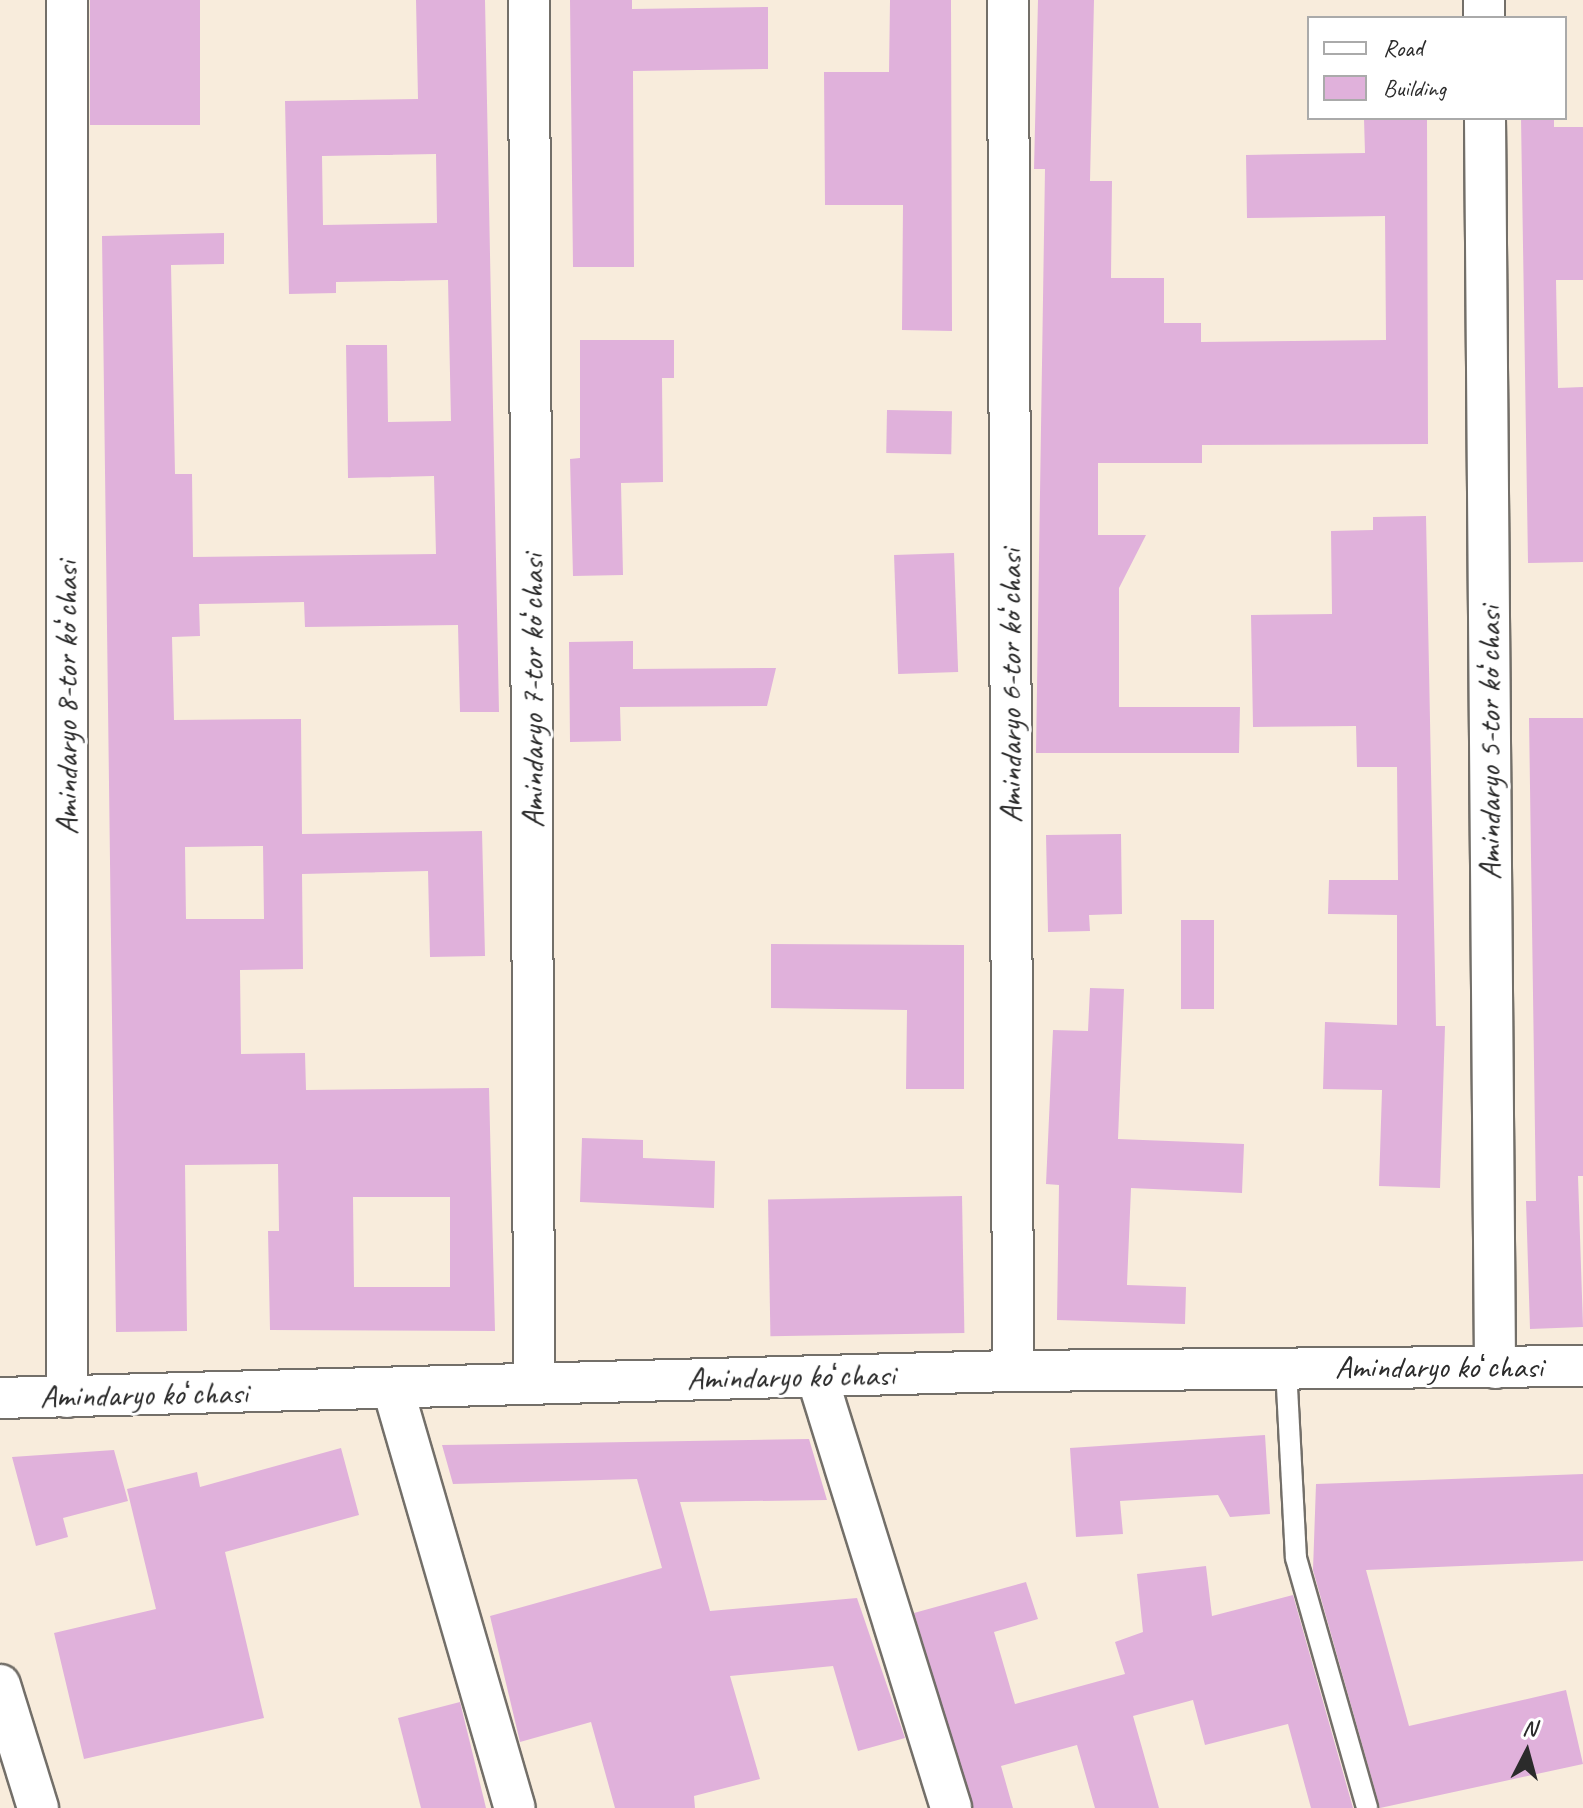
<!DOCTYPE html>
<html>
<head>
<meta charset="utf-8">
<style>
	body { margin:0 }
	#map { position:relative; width:1583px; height:1808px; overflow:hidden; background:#f8ecdc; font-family:Caveat,sans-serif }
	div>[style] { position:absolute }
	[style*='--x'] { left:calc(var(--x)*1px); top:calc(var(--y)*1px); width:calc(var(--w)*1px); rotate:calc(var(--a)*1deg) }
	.building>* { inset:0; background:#e0b1db; transform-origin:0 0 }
	.roads { filter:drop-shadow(2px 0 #736f69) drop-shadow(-2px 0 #736f69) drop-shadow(0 2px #736f69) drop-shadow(0 -2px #736f69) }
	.lane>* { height:20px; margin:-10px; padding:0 10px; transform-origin:10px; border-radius:10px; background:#fff }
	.street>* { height:40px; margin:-20px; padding:0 20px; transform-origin:20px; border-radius:20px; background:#fff }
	span { translate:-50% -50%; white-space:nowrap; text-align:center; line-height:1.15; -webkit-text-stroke:6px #fff; paint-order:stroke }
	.street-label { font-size:32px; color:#2b2b2b }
	.legend { position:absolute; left:1307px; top:16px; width:260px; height:104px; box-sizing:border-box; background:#fff; border:2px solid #aaa; margin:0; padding:10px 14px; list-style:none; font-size:24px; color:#2b2b2b }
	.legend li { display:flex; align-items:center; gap:16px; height:40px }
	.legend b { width:40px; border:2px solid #aaa }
	.north { position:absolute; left:1487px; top:1712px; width:80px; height:80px; -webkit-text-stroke:6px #fff; paint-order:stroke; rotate:6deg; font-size:22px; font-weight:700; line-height:32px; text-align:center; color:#2b2b2b }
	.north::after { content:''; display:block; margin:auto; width:28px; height:36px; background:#2b2b2b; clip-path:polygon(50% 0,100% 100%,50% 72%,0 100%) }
</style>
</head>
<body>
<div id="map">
	<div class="building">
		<div style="left:90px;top:0;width:110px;height:125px"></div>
		<div style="clip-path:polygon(evenodd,416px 0,485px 0,499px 712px,460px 712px,458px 625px,305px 627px,304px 602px,199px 604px,200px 636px,172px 637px,174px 720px,301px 719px,302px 834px,482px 831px,485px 956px,430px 957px,428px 871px,302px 874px,303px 969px,240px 970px,241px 1054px,305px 1053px,306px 1090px,489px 1088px,495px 1331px,270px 1330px,268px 1231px,279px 1231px,278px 1164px,185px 1165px,187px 1331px,116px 1332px,102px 236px,224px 233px,224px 264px,171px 265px,175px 474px,192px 474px,193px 557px,436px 554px,434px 476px,348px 478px,346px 345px,387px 345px,388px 422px,451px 421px,448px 280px,336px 282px,336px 293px,289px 294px,285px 101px,418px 99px,416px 0,436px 154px,437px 223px,323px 225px,322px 156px,436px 154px,416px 0,263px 846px,264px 919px,186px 919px,185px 847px,263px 846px,416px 0,353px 1197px,450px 1197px,450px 1287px,354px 1287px,353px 1197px)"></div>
		<div style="clip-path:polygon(570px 0,632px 0,632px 9px,768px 7px,768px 69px,633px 71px,634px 267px,573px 267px)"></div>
		<div style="clip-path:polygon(890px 0,951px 0,952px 331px,902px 330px,903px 205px,825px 205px,824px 72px,889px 72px)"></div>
		<div style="clip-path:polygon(1038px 0,1094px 0,1090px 181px,1112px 181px,1111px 278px,1164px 278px,1164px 323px,1201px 323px,1201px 342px,1386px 340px,1385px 216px,1247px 218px,1246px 155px,1365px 153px,1364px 119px,1427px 118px,1428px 444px,1202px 445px,1202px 463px,1098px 463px,1098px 535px,1146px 535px,1119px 588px,1119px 707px,1240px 707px,1239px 753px,1036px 753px,1045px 169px,1034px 169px)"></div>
		<div style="clip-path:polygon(1521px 118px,1554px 118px,1554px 127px,1583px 127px,1583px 280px,1556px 280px,1558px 388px,1583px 387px,1583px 562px,1528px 563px)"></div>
		<div style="clip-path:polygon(580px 340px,674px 340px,674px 378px,662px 378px,663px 482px,621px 483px,623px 575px,573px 576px,570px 459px,580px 458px)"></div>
		<div style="left:887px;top:410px;width:65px;height:43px;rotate:1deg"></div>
		<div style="clip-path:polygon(1426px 516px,1436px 1026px,1445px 1026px,1440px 1188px,1379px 1186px,1382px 1090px,1323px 1089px,1325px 1022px,1397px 1025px,1397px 915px,1328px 914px,1329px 880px,1398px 880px,1397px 767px,1357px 767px,1356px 726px,1253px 727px,1251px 615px,1332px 614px,1331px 531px,1373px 530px,1373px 517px)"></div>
		<div style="left:954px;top:553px;width:119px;height:60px;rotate:88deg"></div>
		<div style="clip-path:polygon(633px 641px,633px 669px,776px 668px,767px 706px,620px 707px,621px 741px,570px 742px,569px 642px)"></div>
		<div style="clip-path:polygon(1529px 718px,1583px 718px,1583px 1176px,1578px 1176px,1583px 1327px,1530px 1329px,1526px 1201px,1536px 1201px)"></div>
		<div style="clip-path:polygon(1121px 834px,1122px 914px,1089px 915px,1090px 931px,1048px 932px,1046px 835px)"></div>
		<div style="left:1181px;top:920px;width:33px;height:89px"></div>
		<div style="clip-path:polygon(771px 944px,964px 945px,964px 1089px,906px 1089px,907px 1010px,771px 1008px)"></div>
		<div style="clip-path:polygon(1090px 988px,1124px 989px,1118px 1139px,1244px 1144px,1242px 1193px,1131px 1188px,1127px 1285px,1186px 1287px,1185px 1324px,1057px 1320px,1059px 1185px,1046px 1184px,1053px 1030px,1088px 1031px)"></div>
		<div style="clip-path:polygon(582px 1138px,643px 1140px,643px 1158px,715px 1161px,714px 1208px,580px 1202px)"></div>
		<div style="left:962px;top:1196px;width:137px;height:194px;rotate:89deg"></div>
		<div style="clip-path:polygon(1265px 1435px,1270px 1514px,1230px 1517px,1218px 1495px,1120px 1501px,1123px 1534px,1076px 1537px,1070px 1448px)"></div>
		<div style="clip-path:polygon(809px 1439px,827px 1500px,680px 1502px,710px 1611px,857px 1598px,905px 1738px,858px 1751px,833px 1666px,730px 1676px,760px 1779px,694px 1796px,695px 1808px,615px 1808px,591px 1722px,520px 1742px,490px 1616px,662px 1568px,637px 1479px,453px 1484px,442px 1445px)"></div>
		<div style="clip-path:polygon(341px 1448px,359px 1515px,225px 1552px,264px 1718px,84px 1759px,54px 1633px,156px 1609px,127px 1489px,197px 1472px,200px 1487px)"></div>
		<div style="clip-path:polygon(114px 1450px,128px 1501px,63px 1518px,68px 1537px,36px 1546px,12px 1457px)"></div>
		<div style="clip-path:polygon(1583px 1474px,1583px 1561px,1366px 1570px,1409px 1726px,1566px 1690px,1583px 1764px,1380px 1808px,1313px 1570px,1316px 1484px)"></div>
		<div style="clip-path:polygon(1206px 1566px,1212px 1616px,1293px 1595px,1353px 1808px,1311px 1808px,1288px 1724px,1205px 1745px,1193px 1700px,1133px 1716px,1159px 1808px,1095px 1808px,1077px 1745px,1001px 1766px,1013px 1808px,973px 1808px,914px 1613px,1026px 1582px,1038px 1619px,994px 1632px,1015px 1704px,1125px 1674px,1115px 1642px,1143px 1632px,1137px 1574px)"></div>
		<div style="clip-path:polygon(460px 1702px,486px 1808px,421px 1808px,398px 1718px)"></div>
	</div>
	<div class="roads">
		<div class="lane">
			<div style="--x:1286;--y:1368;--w:190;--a:87"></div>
			<div style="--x:1296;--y:1558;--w:260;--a:74.1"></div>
		</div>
		<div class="street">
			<div style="--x:67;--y:0;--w:1397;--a:90"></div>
			<div style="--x:529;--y:0;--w:1383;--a:89.79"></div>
			<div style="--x:1008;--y:0;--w:1371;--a:89.79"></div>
			<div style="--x:1484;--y:0;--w:18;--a:90"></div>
			<div style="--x:1485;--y:118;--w:1250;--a:89.54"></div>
			<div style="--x:817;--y:1377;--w:451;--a:72.7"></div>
			<div style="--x:393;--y:1389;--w:436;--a:73.8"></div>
			<div style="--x:0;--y:1398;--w:1013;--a:-1.53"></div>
			<div style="--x:1013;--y:1371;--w:570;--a:-0.5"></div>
			<div style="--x:0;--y:1685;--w:129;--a:72.8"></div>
		</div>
	</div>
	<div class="street-label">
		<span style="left:1011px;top:686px;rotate:-90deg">Amindaryo 6-tor koʻchasi</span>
		<span style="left:533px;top:691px;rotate:-90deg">Amindaryo 7-tor koʻchasi</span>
		<span style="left:67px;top:698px;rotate:-90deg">Amindaryo 8-tor koʻchasi</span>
		<span style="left:1490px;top:743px;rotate:-90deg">Amindaryo 5-tor koʻchasi</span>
		<span style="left:1439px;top:1367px">Amindaryo koʻchasi</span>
		<span style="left:791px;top:1377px;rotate:-1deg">Amindaryo koʻchasi</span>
		<span style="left:144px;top:1395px;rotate:-1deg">Amindaryo koʻchasi</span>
	</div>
	<ul class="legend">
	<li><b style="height:10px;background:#fff"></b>Road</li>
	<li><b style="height:22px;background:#e0b1db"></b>Building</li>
	</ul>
	<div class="north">N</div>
</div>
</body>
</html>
